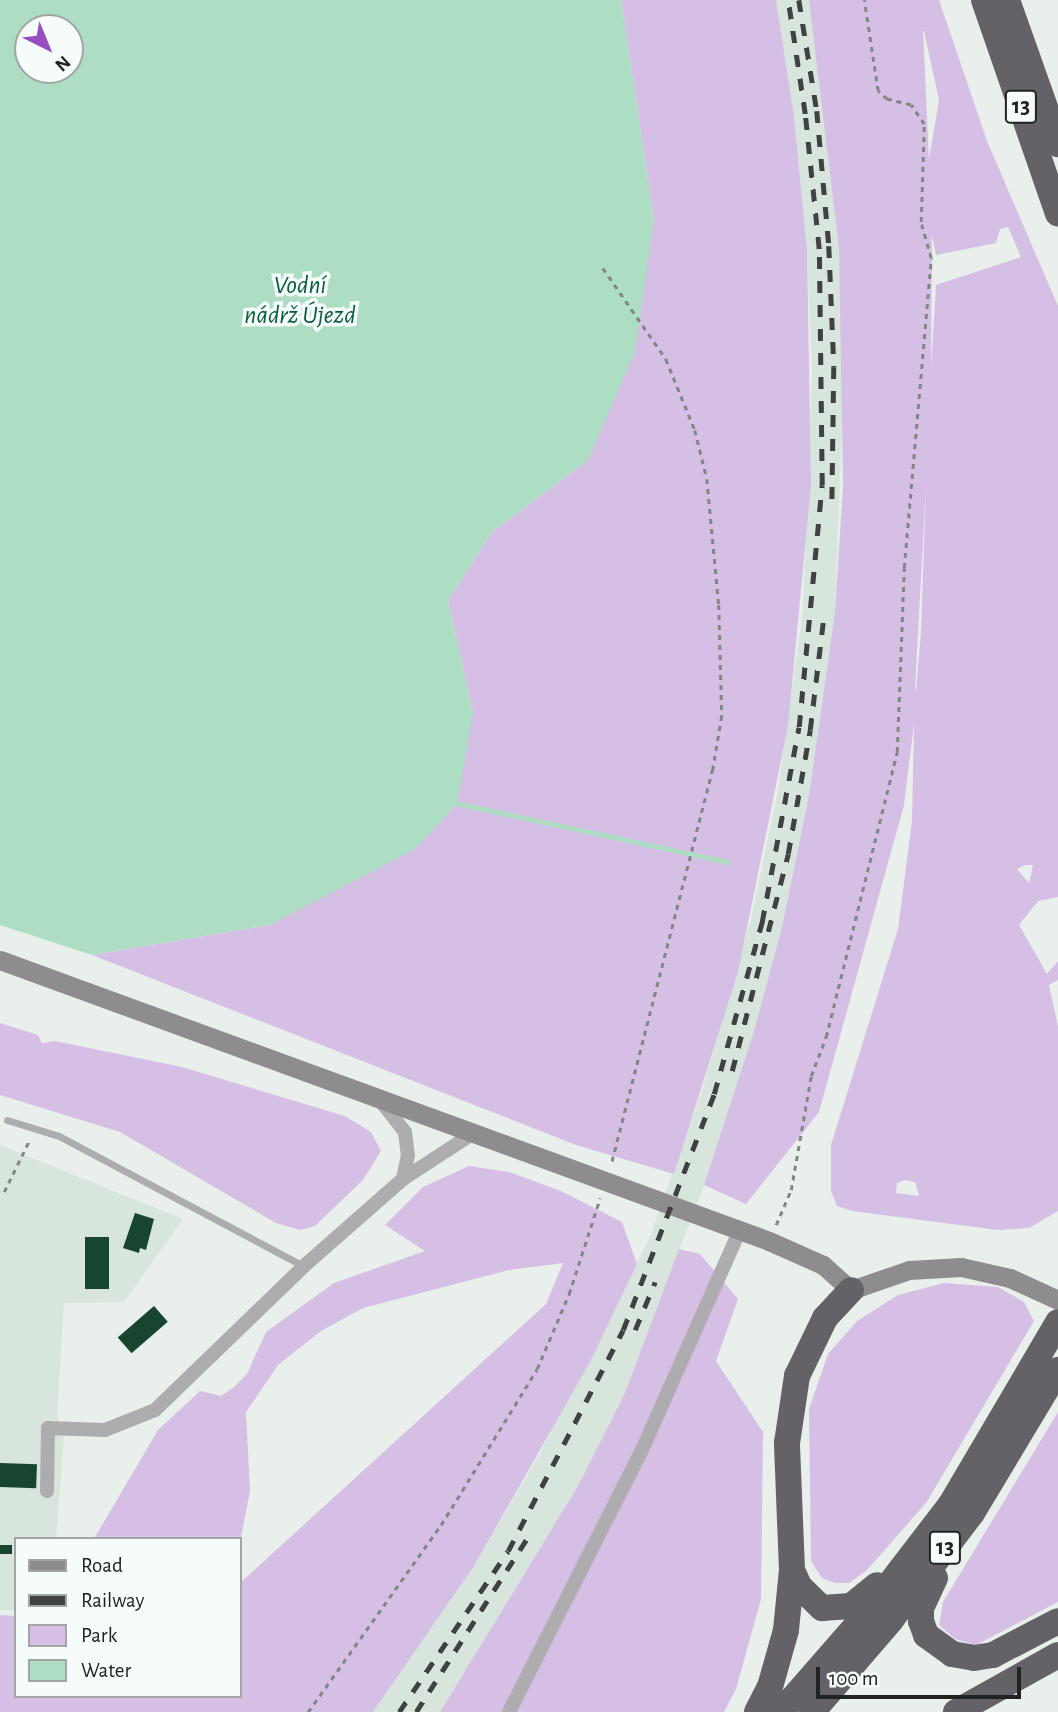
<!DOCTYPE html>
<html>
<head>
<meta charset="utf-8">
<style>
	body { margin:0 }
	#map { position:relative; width:1058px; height:1712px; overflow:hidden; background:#e9efeb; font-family:"Alegreya Sans",sans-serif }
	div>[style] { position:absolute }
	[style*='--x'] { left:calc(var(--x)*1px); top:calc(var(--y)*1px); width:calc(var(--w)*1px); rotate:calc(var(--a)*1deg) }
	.built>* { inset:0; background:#d8e5dd }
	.green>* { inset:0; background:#d5bfe5 }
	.water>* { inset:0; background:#adddc2 }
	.stream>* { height:4.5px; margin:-2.25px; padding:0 2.25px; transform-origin:2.25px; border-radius:2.25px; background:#adddc2 }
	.building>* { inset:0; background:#174530; transform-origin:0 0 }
	.path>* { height:2.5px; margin-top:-1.25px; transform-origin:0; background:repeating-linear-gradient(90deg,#838784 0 5px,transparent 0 10px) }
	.lane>* { height:7px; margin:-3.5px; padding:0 3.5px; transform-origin:3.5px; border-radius:3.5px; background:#adacae }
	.street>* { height:14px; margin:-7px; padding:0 7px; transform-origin:7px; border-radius:7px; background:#adacae }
	.secondary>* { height:19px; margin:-9.5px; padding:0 9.5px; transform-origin:9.5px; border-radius:9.5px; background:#8e8c8f }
	.highway>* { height:26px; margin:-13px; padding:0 13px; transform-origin:13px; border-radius:13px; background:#646266 }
	.rail>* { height:4.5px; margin-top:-2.25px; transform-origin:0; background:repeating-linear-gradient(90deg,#3f4240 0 12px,transparent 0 24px) }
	span { translate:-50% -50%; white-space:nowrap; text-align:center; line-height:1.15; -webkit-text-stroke:7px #f6fcf9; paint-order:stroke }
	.shield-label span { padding:2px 5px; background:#f6fcf9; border:2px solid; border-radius:5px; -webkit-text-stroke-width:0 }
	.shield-label { font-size:23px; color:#212322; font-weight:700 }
	.water-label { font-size:26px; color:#065d3c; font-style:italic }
	.legend { position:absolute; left:14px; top:1537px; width:228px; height:161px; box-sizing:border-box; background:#f6fcf9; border:2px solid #a1a5a3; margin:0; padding:9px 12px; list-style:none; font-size:21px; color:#212322 }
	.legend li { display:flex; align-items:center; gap:14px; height:35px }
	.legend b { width:35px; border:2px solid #a1a5a3 }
	.north { position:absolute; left:14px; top:14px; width:70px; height:70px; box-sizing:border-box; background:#f6fcf9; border:2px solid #a1a5a3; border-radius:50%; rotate:137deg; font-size:19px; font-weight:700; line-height:28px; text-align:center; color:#212322 }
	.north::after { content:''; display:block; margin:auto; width:24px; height:32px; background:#964fc2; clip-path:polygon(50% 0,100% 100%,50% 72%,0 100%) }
	.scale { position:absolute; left:816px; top:1667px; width:205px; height:32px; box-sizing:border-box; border:4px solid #212322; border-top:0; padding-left:9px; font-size:21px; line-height:24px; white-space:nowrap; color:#212322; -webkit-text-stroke:5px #f6fcf9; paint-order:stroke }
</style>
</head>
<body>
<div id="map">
	<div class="built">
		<div style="clip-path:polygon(776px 0,809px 0,811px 11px,839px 248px,844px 368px,835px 612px,809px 795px,782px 927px,754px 1031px,704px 1185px,625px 1393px,578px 1486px,440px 1712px,373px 1712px,474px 1566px,539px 1455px,650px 1237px,702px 1091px,751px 919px,778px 790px,803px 609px,812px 369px,807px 250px,794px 116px)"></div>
		<div style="clip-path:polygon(0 1145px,183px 1219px,124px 1302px,64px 1303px,57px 1415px,64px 1436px,56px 1539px,16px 1539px,16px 1611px,0 1610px)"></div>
	</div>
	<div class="green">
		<div style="clip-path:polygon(621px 0,776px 0,794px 116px,807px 250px,811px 485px,788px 726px,738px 972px,674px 1174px,576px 1145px,92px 955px,270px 925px,473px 713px,448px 600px,492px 532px,588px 460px,654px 220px)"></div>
		<div style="clip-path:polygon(evenodd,809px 0,939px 0,987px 141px,1058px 306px,1058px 897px,1038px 901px,1019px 925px,1047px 974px,1058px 961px,1058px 980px,1049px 985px,1058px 1027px,1058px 1211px,1029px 1228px,998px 1230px,852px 1211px,837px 1206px,831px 1191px,831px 1145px,898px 929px,912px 821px,914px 724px,904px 805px,819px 1112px,746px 1204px,704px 1185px,754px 1031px,782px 927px,809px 795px,835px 612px,843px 486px,839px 248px,809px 0,924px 31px,939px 100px,929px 159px,923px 31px,924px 31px,809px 0,1008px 227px,1021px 257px,936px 285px,931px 369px,932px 235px,936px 255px,996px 243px,1000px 229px,1008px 227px,809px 0,926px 486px,921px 632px,916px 690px,915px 689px,926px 486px,809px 0,1025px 865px,1033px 865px,1029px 883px,1017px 869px,1025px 865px,809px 0,905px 1180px,915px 1182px,919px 1196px,896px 1193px,897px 1183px,905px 1180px)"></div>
		<div style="clip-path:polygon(0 1023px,38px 1035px,42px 1043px,55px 1041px,182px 1067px,345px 1116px,371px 1132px,381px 1151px,363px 1180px,315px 1226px,300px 1230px,276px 1223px,120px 1132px,0 1095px)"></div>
		<div style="clip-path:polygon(469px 1166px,509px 1172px,561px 1191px,622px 1222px,637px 1264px,591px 1360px,474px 1566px,373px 1712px,0 1712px,0 1615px,16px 1616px,16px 1696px,240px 1696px,240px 1583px,546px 1304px,563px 1263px,509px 1270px,363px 1308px,321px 1331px,278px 1365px,246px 1412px,250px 1491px,240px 1542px,94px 1539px,158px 1430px,200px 1391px,221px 1396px,234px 1387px,247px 1374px,266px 1332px,334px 1283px,425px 1251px,385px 1225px,423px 1187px)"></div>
		<div style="clip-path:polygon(679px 1249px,700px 1254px,738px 1299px,716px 1361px,763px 1432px,761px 1599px,736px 1689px,724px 1712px,440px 1712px,578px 1486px,625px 1393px)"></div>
		<div style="clip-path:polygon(944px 1283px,998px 1287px,1024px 1302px,1034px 1321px,926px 1503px,866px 1571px,849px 1583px,835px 1583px,822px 1578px,811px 1561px,809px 1409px,828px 1354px,857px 1321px,898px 1295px)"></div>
		<div style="clip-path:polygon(1058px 1412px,1058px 1602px,976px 1645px,955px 1639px,939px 1625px,943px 1602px)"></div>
	</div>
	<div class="water">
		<div style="clip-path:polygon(evenodd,0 0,621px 0,654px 220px,635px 352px,588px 460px,492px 532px,448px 600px,473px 713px,457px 804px,415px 849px,270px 925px,92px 955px,0 925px,0 0,28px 28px,70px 28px,70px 70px,28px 70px,28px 28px)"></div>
	</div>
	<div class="stream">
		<div style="--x:451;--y:802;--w:283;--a:12.2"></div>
	</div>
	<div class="building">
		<div style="clip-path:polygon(135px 1213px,154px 1219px,146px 1250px,140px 1248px,139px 1253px,123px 1248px)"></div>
		<div style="left:85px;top:1237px;width:24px;height:52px"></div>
		<div style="left:154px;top:1306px;width:21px;height:48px;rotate:49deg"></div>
		<div style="left:0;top:1463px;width:37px;height:24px;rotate:2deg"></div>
		<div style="left:0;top:1545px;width:12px;height:9px"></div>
	</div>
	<div class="path">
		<div style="--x:603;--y:268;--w:111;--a:55.3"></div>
		<div style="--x:666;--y:359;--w:77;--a:67.8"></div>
		<div style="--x:695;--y:430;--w:50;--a:76.2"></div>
		<div style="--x:707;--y:479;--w:127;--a:84.6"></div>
		<div style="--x:719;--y:605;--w:111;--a:88.5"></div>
		<div style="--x:722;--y:716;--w:54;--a:99.6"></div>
		<div style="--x:713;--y:769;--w:409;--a:104.4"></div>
		<div style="--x:4;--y:1192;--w:59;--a:-63.9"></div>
		<div style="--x:776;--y:1225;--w:38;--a:-67"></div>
		<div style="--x:791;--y:1190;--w:116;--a:-80"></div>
		<div style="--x:811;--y:1076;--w:42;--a:-69"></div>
		<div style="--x:826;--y:1037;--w:294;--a:-76"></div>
		<div style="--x:897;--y:752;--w:184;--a:-87.8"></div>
		<div style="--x:904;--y:568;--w:311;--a:-85"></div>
		<div style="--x:931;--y:258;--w:37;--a:-106"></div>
		<div style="--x:921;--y:222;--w:98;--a:-88.2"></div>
		<div style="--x:924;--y:124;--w:23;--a:-124"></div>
		<div style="--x:911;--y:105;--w:25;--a:-166"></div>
		<div style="--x:887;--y:99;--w:12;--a:-138"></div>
		<div style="--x:878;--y:91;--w:92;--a:-98.7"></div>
		<div style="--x:308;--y:1712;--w:229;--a:-54.6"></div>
		<div style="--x:441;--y:1525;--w:183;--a:-58.4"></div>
		<div style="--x:537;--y:1369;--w:82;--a:-66.9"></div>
		<div style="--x:569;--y:1294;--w:101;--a:-72.1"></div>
	</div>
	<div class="lane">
		<div style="--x:7;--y:1120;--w:54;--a:17.1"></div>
		<div style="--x:59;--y:1136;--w:277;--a:28"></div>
	</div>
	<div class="street">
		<div style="--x:379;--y:1099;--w:42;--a:51.8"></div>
		<div style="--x:405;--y:1132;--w:23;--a:83"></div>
		<div style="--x:408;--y:1155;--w:25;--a:102"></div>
		<div style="--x:403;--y:1179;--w:86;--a:-33.1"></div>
		<div style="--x:47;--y:1491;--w:63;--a:-89.1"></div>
		<div style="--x:48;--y:1428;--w:57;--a:2"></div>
		<div style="--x:105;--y:1430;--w:54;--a:-21.8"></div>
		<div style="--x:155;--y:1410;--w:207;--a:-44"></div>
		<div style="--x:304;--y:1266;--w:132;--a:-41.3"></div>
		<div style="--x:509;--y:1712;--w:294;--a:-63.1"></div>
		<div style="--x:642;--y:1450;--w:241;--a:-66"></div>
	</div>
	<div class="secondary">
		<div style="--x:0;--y:960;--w:819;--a:20.07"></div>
		<div style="--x:769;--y:1241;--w:59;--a:24"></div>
		<div style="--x:823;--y:1265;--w:38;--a:42"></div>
		<div style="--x:851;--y:1290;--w:61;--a:-19"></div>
		<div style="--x:909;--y:1270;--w:52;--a:-3.3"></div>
		<div style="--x:961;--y:1267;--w:50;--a:12.7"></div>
		<div style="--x:1010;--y:1278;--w:53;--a:24.6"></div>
	</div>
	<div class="highway">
		<div style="--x:984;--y:0;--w:226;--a:70.9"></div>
		<div style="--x:1007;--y:0;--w:153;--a:70.5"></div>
		<div style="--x:792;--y:1570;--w:17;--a:66"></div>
		<div style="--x:799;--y:1586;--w:32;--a:44"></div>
		<div style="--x:822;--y:1608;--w:29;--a:-4"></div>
		<div style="--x:851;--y:1606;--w:33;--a:-39"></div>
		<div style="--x:935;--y:1578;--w:33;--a:115"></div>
		<div style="--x:921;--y:1608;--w:13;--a:90"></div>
		<div style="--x:921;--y:1621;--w:15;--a:70"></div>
		<div style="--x:926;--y:1635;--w:32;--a:36"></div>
		<div style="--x:952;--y:1654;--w:22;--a:10"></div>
		<div style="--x:974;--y:1658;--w:19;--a:-9"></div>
		<div style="--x:993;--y:1655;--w:73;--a:-27.6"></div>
		<div style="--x:757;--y:1712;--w:28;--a:-63"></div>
		<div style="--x:770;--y:1687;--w:59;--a:-74.3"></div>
		<div style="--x:786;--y:1630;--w:60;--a:-84.3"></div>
		<div style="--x:792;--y:1570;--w:127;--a:-92.3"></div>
		<div style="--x:787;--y:1443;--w:68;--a:-81.5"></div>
		<div style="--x:797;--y:1376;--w:64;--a:-64.2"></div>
		<div style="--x:825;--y:1318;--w:38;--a:-47"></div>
		<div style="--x:781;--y:1712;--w:134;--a:-48.9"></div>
		<div style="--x:869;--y:1611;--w:135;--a:-52.5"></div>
		<div style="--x:951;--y:1504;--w:211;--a:-59.5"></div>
		<div style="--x:812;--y:1712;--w:121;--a:-49.3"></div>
		<div style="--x:891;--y:1620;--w:134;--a:-52.9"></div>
		<div style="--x:972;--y:1513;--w:167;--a:-59"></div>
		<div style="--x:956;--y:1712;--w:117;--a:-29.2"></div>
	</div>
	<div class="rail">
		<div style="--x:799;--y:0;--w:112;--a:80.8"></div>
		<div style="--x:817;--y:111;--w:136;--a:84.9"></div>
		<div style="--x:829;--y:246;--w:121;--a:87.6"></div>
		<div style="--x:834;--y:367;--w:137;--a:90.8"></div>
		<div style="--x:732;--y:1071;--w:224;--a:-75.5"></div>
		<div style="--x:788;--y:854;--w:126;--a:-79.9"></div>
		<div style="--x:810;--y:730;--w:108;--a:-83.1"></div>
		<div style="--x:635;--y:1330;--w:52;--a:-67.4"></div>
		<div style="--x:399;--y:1712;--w:194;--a:-55.9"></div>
		<div style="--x:508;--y:1551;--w:249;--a:-62.5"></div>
		<div style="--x:623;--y:1330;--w:253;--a:-68.9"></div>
		<div style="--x:714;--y:1094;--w:179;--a:-74.4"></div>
		<div style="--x:762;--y:922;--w:198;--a:-79.3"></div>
		<div style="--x:799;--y:727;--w:243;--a:-84.6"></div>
		<div style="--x:822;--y:485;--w:236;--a:-90.7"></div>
		<div style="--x:819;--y:249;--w:136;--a:-95.9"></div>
		<div style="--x:805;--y:114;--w:115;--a:-98.5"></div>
		<div style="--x:416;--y:1712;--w:214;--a:-57.4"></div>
	</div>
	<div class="shield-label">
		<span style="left:1021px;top:107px">13</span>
		<span style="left:945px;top:1548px">13</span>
	</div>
	<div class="water-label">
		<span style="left:300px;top:301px">Vodní<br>nádrž Újezd</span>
	</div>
	<ul class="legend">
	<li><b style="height:9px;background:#8e8c8f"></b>Road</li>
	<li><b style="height:9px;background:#3f4240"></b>Railway</li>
	<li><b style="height:19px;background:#d5bfe5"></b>Park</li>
	<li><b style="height:19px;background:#adddc2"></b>Water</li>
	</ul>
	<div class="north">N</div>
	<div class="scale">100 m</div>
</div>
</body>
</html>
